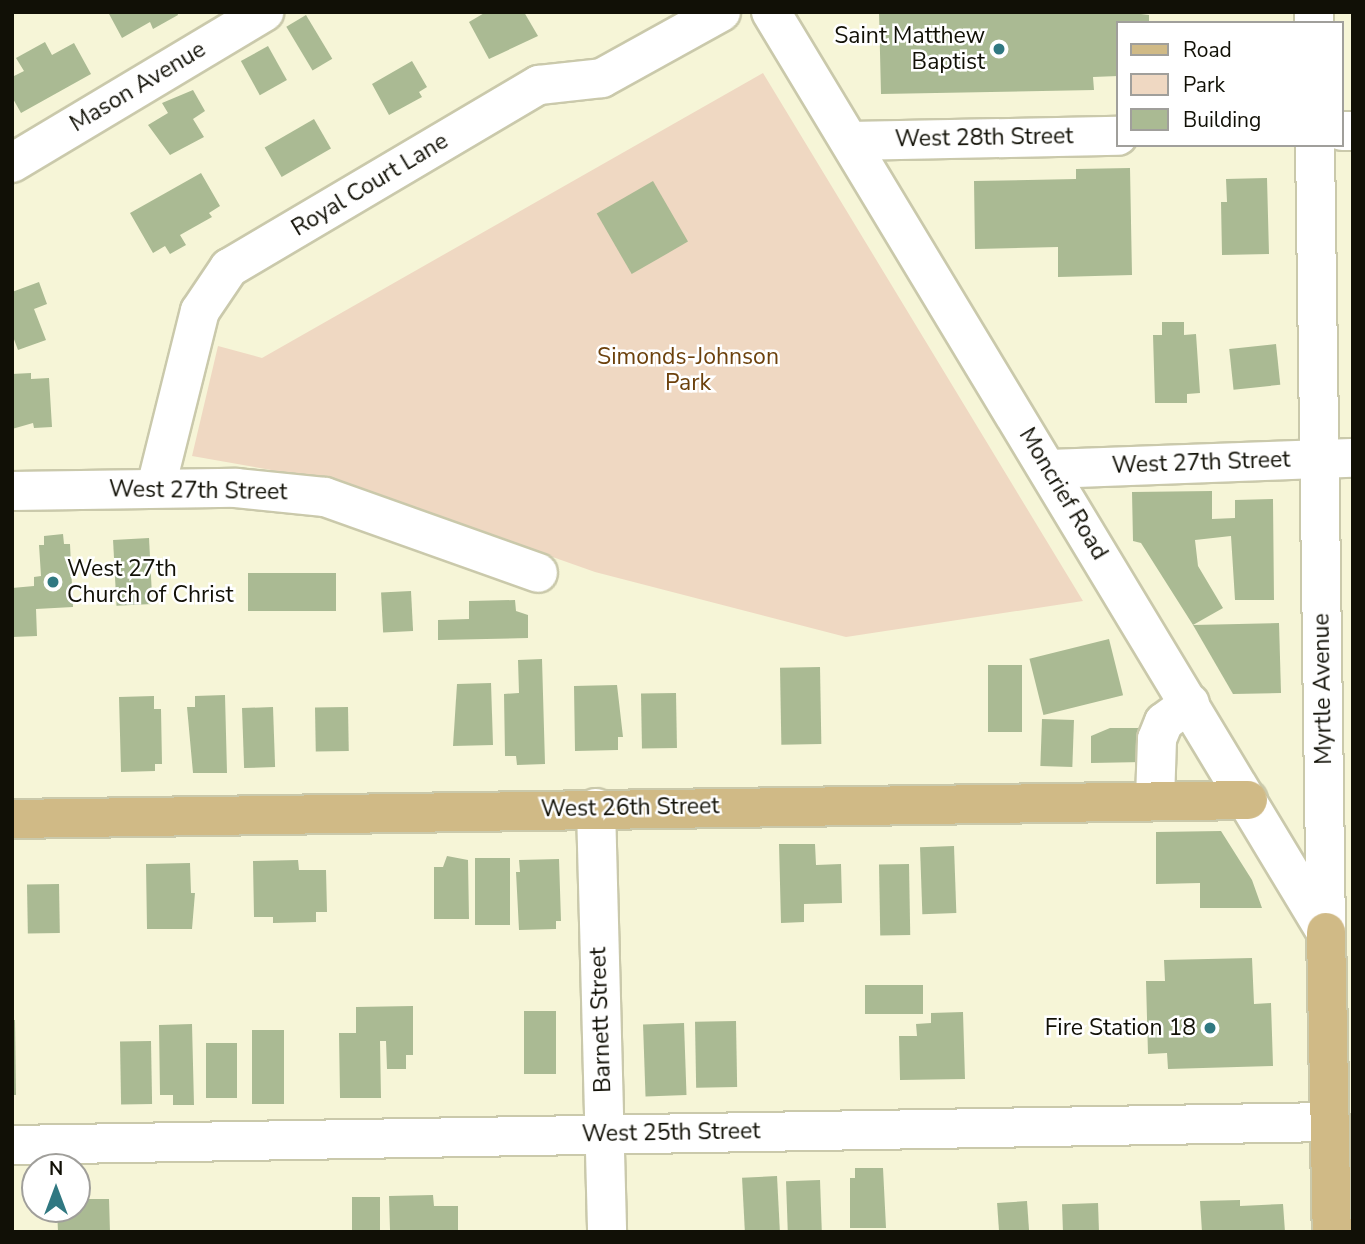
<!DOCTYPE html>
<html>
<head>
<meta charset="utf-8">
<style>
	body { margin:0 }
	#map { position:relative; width:1365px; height:1244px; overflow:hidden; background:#f6f5d7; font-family:"Nunito Sans",sans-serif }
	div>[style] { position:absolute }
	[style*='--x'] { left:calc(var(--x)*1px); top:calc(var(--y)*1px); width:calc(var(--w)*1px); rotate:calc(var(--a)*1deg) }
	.green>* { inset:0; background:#efd8c2 }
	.building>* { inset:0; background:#aaba93; transform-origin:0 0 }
	.roads { filter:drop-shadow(2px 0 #cac9ab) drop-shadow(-2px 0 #cac9ab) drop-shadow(0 2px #cac9ab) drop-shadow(0 -2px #cac9ab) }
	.minor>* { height:38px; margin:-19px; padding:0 19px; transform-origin:19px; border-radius:19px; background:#fff }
	.major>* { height:38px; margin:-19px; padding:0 19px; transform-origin:19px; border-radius:19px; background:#d0ba86 }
	.dots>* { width:19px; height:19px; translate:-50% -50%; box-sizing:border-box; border:4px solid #fff; border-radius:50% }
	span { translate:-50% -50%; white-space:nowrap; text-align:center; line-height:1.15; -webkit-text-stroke:5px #fff; paint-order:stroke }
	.poi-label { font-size:23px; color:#111006 }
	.right { translate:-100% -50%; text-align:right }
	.left { translate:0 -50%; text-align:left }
	.street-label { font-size:23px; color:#111006 }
	.park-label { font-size:23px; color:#6c410c }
	.frame { position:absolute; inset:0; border:14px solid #111006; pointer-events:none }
	.legend { position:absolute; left:1116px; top:21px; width:228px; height:126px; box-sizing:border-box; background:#fff; border:2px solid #a09f9b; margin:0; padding:9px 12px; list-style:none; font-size:21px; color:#111006 }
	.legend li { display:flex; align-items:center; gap:14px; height:35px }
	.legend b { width:35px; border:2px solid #a09f9b }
	.north { position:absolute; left:21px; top:1153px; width:70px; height:70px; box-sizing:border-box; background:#fff; border:2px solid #a09f9b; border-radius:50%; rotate:0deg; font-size:19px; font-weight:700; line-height:28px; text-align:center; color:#111006 }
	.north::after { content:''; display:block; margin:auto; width:24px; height:32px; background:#307881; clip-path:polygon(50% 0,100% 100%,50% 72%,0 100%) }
</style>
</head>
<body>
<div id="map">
	<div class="green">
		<div style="clip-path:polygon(763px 73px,1083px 601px,846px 637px,595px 572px,340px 482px,192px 456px,218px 346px,262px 358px)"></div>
	</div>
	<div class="building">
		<div style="clip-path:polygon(108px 12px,177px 12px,178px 15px,153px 29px,150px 22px,122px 38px)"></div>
		<div style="clip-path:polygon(486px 12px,524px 12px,538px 36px,489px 59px,469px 22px)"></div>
		<div style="clip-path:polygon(879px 12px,1124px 12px,1149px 15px,1149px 23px,1118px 23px,1118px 76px,1093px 77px,1094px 90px,881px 94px)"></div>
		<div style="left:306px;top:15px;width:51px;height:23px;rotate:59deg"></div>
		<div style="clip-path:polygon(45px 42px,52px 55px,74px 43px,91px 74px,21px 113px,12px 97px,12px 77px,24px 71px,16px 58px)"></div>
		<div style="left:268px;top:46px;width:39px;height:31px;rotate:61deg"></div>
		<div style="clip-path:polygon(412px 61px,427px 87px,419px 92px,422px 97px,389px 115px,372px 84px)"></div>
		<div style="clip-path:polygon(193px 90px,205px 111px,193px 119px,204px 137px,170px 155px,148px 125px,168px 113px,162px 103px)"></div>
		<div style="left:314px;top:119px;width:34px;height:57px;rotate:60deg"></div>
		<div style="clip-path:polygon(1130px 168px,1132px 275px,1058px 277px,1058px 247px,975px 249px,974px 181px,1076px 179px,1076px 169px)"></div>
		<div style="clip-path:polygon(201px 173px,220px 206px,209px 213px,212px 217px,180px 235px,186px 245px,170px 254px,165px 246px,153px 253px,130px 213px)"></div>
		<div style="clip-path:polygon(1267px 178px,1269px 254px,1222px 255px,1221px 202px,1227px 202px,1226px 179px)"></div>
		<div style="left:653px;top:181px;width:70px;height:65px;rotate:60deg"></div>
		<div style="clip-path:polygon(39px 282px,47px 304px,34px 309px,46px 340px,18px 350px,12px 334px,12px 292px)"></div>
		<div style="clip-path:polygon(1162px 322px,1184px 322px,1184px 335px,1196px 334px,1200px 393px,1187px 394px,1187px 403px,1155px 403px,1153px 335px,1162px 335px)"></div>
		<div style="left:1276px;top:344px;width:41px;height:47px;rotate:84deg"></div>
		<div style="clip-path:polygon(31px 373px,31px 379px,49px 378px,52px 427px,34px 428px,33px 423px,12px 429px,12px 374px)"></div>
		<div style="clip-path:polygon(1212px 491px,1212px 519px,1235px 518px,1235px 500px,1273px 499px,1274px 600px,1235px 600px,1231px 536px,1195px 540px,1198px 566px,1223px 608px,1193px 625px,1141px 543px,1133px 541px,1132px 492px)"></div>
		<div style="clip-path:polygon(63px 534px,64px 544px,70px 544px,73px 607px,36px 609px,37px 636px,12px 637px,12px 588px,34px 586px,34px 577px,41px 576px,39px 545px,44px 545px,44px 536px)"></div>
		<div style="left:149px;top:538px;width:66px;height:36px;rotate:87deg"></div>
		<div style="left:336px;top:573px;width:38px;height:88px;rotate:90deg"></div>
		<div style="left:411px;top:591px;width:40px;height:30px;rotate:87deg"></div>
		<div style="clip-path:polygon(515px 600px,516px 611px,528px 615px,528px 638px,438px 640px,438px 620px,469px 619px,469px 601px)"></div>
		<div style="clip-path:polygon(1279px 623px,1281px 693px,1233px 694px,1193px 625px)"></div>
		<div style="left:1109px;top:639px;width:58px;height:82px;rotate:76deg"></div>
		<div style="clip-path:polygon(542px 659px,545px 764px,517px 765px,516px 756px,505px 756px,504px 694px,519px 693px,518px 660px)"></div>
		<div style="left:988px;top:665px;width:34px;height:67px"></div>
		<div style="left:820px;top:667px;width:77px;height:40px;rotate:89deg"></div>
		<div style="clip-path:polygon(491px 683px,493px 745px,453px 746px,457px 684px)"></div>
		<div style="clip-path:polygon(617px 685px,623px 737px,618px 737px,618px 750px,575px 751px,574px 686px)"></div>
		<div style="left:676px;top:693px;width:55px;height:35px;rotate:89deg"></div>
		<div style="clip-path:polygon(225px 695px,227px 773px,193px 773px,187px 707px,195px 707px,195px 696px)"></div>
		<div style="clip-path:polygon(154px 696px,154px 709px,161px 709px,162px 764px,155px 764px,155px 771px,121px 772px,119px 697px)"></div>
		<div style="left:273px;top:707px;width:60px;height:31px;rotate:88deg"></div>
		<div style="left:348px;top:707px;width:44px;height:33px;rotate:89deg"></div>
		<div style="left:1042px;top:719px;width:32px;height:47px;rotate:2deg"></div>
		<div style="clip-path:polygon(1110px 728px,1143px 728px,1143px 762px,1091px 763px,1091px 736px)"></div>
		<div style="clip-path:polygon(1221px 831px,1252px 880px,1262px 908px,1200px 908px,1200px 883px,1156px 884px,1156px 832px)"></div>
		<div style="clip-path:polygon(779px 844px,815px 844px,816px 865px,841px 864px,842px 903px,804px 904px,804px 922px,781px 923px)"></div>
		<div style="left:954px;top:846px;width:67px;height:34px;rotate:88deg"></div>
		<div style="clip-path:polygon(447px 856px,468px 860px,469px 919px,434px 919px,434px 867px,443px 867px)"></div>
		<div style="left:475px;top:858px;width:35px;height:67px"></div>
		<div style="clip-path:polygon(559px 859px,561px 921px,556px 921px,556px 929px,519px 930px,516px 872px,520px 872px,519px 860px)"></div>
		<div style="clip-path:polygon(298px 860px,299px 870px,326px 870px,327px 912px,316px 912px,316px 922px,273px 923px,273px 917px,254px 917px,253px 861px)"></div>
		<div style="clip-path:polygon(190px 863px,191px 893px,195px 893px,192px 929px,147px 929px,146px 864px)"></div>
		<div style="left:909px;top:864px;width:71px;height:30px;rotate:89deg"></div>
		<div style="left:59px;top:884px;width:49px;height:32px;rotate:89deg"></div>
		<div style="clip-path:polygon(1252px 958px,1254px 1004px,1271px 1003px,1273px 1066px,1168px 1069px,1167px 1053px,1148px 1054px,1146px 981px,1165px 981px,1164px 960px)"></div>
		<div style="left:923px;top:985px;width:29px;height:58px;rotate:90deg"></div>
		<div style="clip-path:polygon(413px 1006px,413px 1055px,406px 1055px,406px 1069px,387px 1069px,386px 1041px,380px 1041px,381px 1098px,340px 1098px,339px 1033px,356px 1033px,356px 1007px)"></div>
		<div style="left:556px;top:1011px;width:63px;height:32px;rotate:90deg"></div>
		<div style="clip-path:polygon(963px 1012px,965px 1079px,900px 1080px,899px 1036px,917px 1036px,916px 1024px,931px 1023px,931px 1013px)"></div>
		<div style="clip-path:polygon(12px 1020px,15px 1020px,16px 1095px,12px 1095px)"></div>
		<div style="left:736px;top:1021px;width:66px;height:41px;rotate:89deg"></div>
		<div style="left:684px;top:1023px;width:72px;height:41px;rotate:88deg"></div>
		<div style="clip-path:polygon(192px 1024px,194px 1105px,173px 1105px,173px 1095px,160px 1095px,159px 1025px)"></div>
		<div style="left:252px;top:1030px;width:32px;height:74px"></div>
		<div style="left:151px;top:1041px;width:63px;height:31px;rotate:89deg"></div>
		<div style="left:206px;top:1043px;width:31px;height:55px"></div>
		<div style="clip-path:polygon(855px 1168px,883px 1168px,886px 1228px,850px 1228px,850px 1178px,855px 1178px)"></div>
		<div style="left:777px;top:1176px;width:56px;height:35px;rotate:87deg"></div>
		<div style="left:820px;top:1180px;width:52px;height:34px;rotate:88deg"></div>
		<div style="clip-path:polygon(433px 1195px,434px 1206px,458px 1206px,458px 1230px,390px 1230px,389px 1196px)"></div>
		<div style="left:380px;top:1197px;width:35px;height:28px;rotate:90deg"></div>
		<div style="clip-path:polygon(77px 1199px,109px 1199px,110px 1232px,58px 1232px,57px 1209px,77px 1209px)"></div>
		<div style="clip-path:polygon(1240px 1200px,1240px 1206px,1283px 1204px,1285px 1232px,1202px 1232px,1200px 1201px)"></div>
		<div style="left:1027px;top:1201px;width:31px;height:30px;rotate:86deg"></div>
		<div style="left:1098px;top:1203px;width:29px;height:36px;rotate:88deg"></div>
	</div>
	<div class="roads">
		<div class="minor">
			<div style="--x:771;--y:12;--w:1074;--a:58.9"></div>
			<div style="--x:1314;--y:12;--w:11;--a:90"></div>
			<div style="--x:1342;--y:131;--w:11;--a:0"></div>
			<div style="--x:850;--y:141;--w:268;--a:-1.1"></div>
			<div style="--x:1315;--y:145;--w:785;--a:89.2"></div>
			<div style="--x:12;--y:163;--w:294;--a:-30.9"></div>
			<div style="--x:1048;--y:469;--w:305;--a:-2.1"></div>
			<div style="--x:156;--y:487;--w:181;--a:-76"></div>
			<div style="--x:200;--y:311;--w:52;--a:-56"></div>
			<div style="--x:229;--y:268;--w:360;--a:-30.6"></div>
			<div style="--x:539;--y:85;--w:63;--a:-6.3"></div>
			<div style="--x:602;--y:78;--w:136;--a:-29"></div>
			<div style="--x:12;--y:491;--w:224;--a:-0.8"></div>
			<div style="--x:236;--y:488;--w:89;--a:5.8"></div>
			<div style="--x:325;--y:497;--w:226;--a:19.6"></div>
			<div style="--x:1155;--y:800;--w:61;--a:-88.1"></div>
			<div style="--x:1157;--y:739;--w:18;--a:-68"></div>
			<div style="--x:1164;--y:722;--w:32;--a:-36"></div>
			<div style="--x:596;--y:808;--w:424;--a:88.5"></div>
			<div style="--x:12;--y:1145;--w:1318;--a:-1"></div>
		</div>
		<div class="major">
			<div style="--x:12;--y:819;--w:1236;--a:-0.88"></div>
			<div style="--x:1326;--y:932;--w:300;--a:88.9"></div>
		</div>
	</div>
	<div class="dots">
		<div style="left:999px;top:49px;background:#307881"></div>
		<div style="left:53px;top:582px;background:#307881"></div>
		<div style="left:1210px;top:1028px;background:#307881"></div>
	</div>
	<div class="poi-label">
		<span class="right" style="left:985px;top:49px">Saint Matthew<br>Baptist</span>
		<span class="left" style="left:67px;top:582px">West 27th<br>Church of Christ</span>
		<span class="right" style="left:1196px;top:1028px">Fire Station 18</span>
	</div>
	<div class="street-label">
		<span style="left:138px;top:87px;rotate:-31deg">Mason Avenue</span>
		<span style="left:984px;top:138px;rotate:-1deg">West 28th Street</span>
		<span style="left:370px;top:185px;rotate:-31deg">Royal Court Lane</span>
		<span style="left:1201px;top:463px;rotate:-2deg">West 27th Street</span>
		<span style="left:198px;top:491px;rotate:1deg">West 27th Street</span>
		<span style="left:1063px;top:494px;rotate:59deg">Moncrief Road</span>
		<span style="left:1323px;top:689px;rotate:-91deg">Myrtle Avenue</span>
		<span style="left:630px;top:808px;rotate:-1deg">West 26th Street</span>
		<span style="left:601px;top:1020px;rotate:-92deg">Barnett Street</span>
		<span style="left:671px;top:1133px;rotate:-1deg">West 25th Street</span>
	</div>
	<div class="park-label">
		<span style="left:688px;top:370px">Simonds-Johnson<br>Park</span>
	</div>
	<div class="frame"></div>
	<ul class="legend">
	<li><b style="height:9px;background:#d0ba86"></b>Road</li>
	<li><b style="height:19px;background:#efd8c2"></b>Park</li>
	<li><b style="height:19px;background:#aaba93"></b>Building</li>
	</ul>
	<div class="north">N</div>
</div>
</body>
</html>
